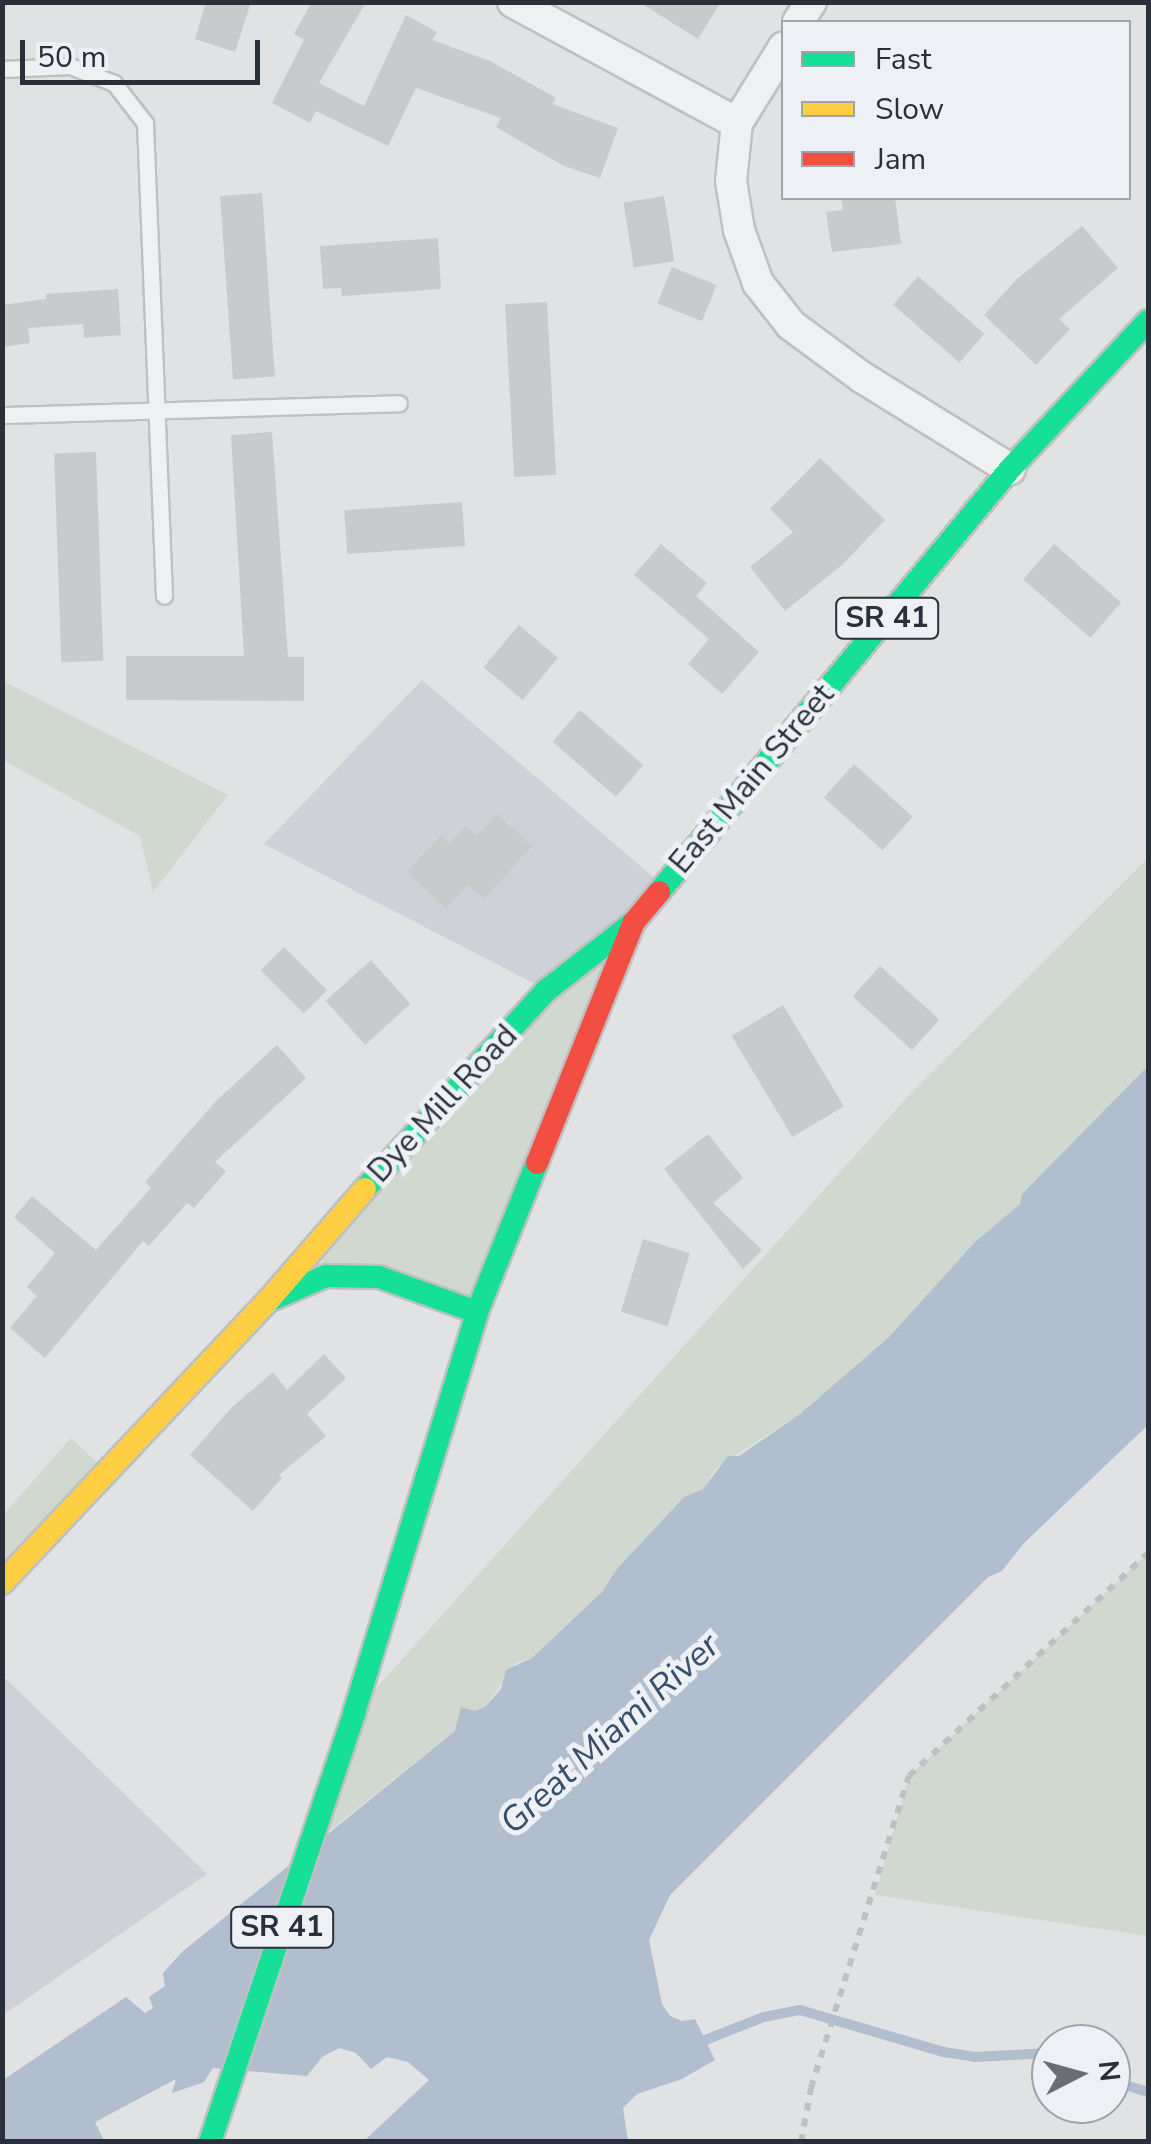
<!DOCTYPE html>
<html>
<head>
<meta charset="utf-8">
<style>
	body { margin:0 }
	#map { position:relative; width:1151px; height:2144px; overflow:hidden; background:#e0e2e4; font-family:"Nunito Sans",sans-serif }
	div>[style] { position:absolute }
	[style*='--x'] { left:calc(var(--x)*1px); top:calc(var(--y)*1px); width:calc(var(--w)*1px); rotate:calc(var(--a)*1deg) }
	.built>* { inset:0; background:#ced1d7 }
	.green>* { inset:0; background:#d1d8d0 }
	.water>* { inset:0; background:#b0becd }
	.stream>* { height:10px; margin:-5px; padding:0 5px; transform-origin:5px; border-radius:5px; background:#b0becd }
	.building>* { inset:0; background:#c8cacc; transform-origin:0 0 }
	.path>* { height:6px; margin-top:-3px; transform-origin:0; background:repeating-linear-gradient(90deg,#bec0c3 0 8px,transparent 0 16px) }
	.roads { filter:drop-shadow(2px 0 #bec0c2) drop-shadow(-2px 0 #bec0c2) drop-shadow(0 2px #bec0c2) drop-shadow(0 -2px #bec0c2) }
	.lane>* { height:15px; margin:-7.5px; padding:0 7.5px; transform-origin:7.5px; border-radius:7.5px; background:#eff0f1 }
	.street>* { height:30px; margin:-15px; padding:0 15px; transform-origin:15px; border-radius:15px; background:#eff0f1 }
	.fast>* { height:22px; margin:-11px; padding:0 11px; transform-origin:11px; border-radius:11px; background:#16e098 }
	.slow>* { height:22px; margin:-11px; padding:0 11px; transform-origin:11px; border-radius:11px; background:#ffcf43 }
	.jam>* { height:22px; margin:-11px; padding:0 11px; transform-origin:11px; border-radius:11px; background:#f24e42 }
	span { translate:-50% -50%; white-space:nowrap; text-align:center; line-height:1.15; -webkit-text-stroke:10px #edf0f4; paint-order:stroke }
	.shield-label span { padding:2px 8px; background:#edf0f4; border:2px solid; border-radius:8px; -webkit-text-stroke-width:0 }
	.shield-label { font-size:30px; color:#29303b; font-weight:700 }
	.street-label { font-size:32px; color:#29303b }
	.water-label { font-size:35px; color:#374f6b; font-style:italic }
	.frame { position:absolute; inset:0; border:5px solid #29303b; pointer-events:none }
	.legend { position:absolute; left:781px; top:20px; width:350px; height:180px; box-sizing:border-box; background:#edf0f4; border:2px solid #9fa3aa; margin:0; padding:12px 18px; list-style:none; font-size:30px; color:#29303b }
	.legend li { display:flex; align-items:center; gap:20px; height:50px }
	.legend b { width:50px; border:2px solid #9fa3aa }
	.north { position:absolute; left:1031px; top:2024px; width:100px; height:100px; box-sizing:border-box; background:#edf0f4; border:2px solid #9fa3aa; border-radius:50%; rotate:84deg; font-size:28px; font-weight:700; line-height:40px; text-align:center; color:#29303b }
	.north::after { content:''; display:block; margin:auto; width:35px; height:45px; background:#696e76; clip-path:polygon(50% 0,100% 100%,50% 72%,0 100%) }
	.scale { position:absolute; left:20px; top:40px; width:240px; height:45px; box-sizing:border-box; border:5px solid #29303b; border-top:0; padding-left:12px; font-size:30px; line-height:35px; white-space:nowrap; color:#29303b; -webkit-text-stroke:8px #edf0f4; paint-order:stroke }
</style>
</head>
<body>
<div id="map">
	<div class="built">
		<div style="clip-path:polygon(422px 680px,664px 886px,547px 990px,264px 844px)"></div>
		<div style="clip-path:polygon(3px 1676px,207px 1874px,3px 2015px,2px 2015px)"></div>
	</div>
	<div class="green">
		<div style="clip-path:polygon(3px 681px,228px 795px,153px 892px,140px 836px,3px 760px)"></div>
		<div style="clip-path:polygon(1148px 858px,1148px 1066px,1144px 1075px,1022px 1194px,1020px 1204px,975px 1242px,889px 1337px,800px 1414px,717px 1467px,703px 1489px,684px 1497px,616px 1570px,602px 1592px,532px 1658px,516px 1663px,485px 1707px,309px 1847px,354px 1713px,911px 1093px)"></div>
		<div style="clip-path:polygon(634px 922px,477px 1312px,326px 1276px,318px 1240px)"></div>
		<div style="clip-path:polygon(71px 1438px,107px 1472px,3px 1583px,3px 1515px)"></div>
		<div style="clip-path:polygon(1148px 1553px,1148px 1936px,875px 1895px,909px 1776px)"></div>
	</div>
	<div class="water">
		<div style="clip-path:polygon(1148px 1066px,1148px 1425px,1024px 1543px,1002px 1571px,988px 1577px,670px 1895px,649px 1940px,662px 2004px,670px 2016px,682px 2021px,695px 2019px,715px 2060px,682px 2079px,637px 2094px,623px 2108px,628px 2141px,364px 2141px,429px 2080px,408px 2062px,387px 2057px,371px 2069px,356px 2053px,339px 2048px,322px 2057px,307px 2076px,213px 2068px,204px 2082px,172px 2093px,176px 2079px,95px 2122px,104px 2141px,3px 2142px,3px 2080px,126px 1997px,145px 2013px,153px 2008px,149px 1997px,165px 1986px,163px 1973px,182px 1952px,455px 1731px,461px 1707px,475px 1711px,485px 1707px,501px 1689px,506px 1670px,532px 1658px,602px 1592px,616px 1570px,684px 1497px,703px 1489px,728px 1456px,739px 1456px,800px 1414px,889px 1337px,975px 1242px,1020px 1204px,1022px 1194px)"></div>
	</div>
	<div class="stream">
		<div style="--x:695;--y:2044;--w:74;--a:-21.4"></div>
		<div style="--x:764;--y:2017;--w:37;--a:-11"></div>
		<div style="--x:800;--y:2010;--w:150;--a:16.3"></div>
		<div style="--x:944;--y:2052;--w:31;--a:9"></div>
		<div style="--x:975;--y:2057;--w:76;--a:-3"></div>
		<div style="--x:1111;--y:2068;--w:22;--a:51"></div>
		<div style="--x:1125;--y:2085;--w:24;--a:17"></div>
	</div>
	<div class="building">
		<div style="clip-path:polygon(206px 2px,251px 2px,235px 52px,195px 39px)"></div>
		<div style="clip-path:polygon(312px 2px,366px 2px,319px 83px,364px 106px,406px 15px,437px 32px,432px 40px,490px 61px,556px 98px,552px 104px,618px 128px,600px 178px,564px 166px,496px 127px,501px 118px,416px 88px,388px 146px,316px 111px,310px 123px,272px 103px,304px 40px,294px 34px)"></div>
		<div style="clip-path:polygon(639px 2px,721px 2px,698px 39px)"></div>
		<div style="left:262px;top:193px;width:184px;height:42px;rotate:86deg"></div>
		<div style="left:664px;top:196px;width:66px;height:41px;rotate:81deg"></div>
		<div style="clip-path:polygon(841px 198px,895px 198px,901px 244px,832px 252px,826px 212px,843px 210px)"></div>
		<div style="clip-path:polygon(1082px 226px,1118px 268px,1059px 319px,1070px 329px,1036px 365px,984px 315px,1017px 279px)"></div>
		<div style="clip-path:polygon(438px 238px,441px 289px,342px 296px,341px 288px,323px 289px,320px 246px)"></div>
		<div style="left:672px;top:267px;width:48px;height:39px;rotate:22deg"></div>
		<div style="left:918px;top:276px;width:88px;height:38px;rotate:41deg"></div>
		<div style="clip-path:polygon(118px 289px,121px 335px,84px 338px,83px 324px,28px 328px,30px 343px,2px 347px,2px 305px,46px 299px,46px 294px)"></div>
		<div style="left:547px;top:302px;width:173px;height:42px;rotate:87deg"></div>
		<div style="clip-path:polygon(272px 432px,288px 657px,304px 657px,304px 701px,126px 700px,126px 656px,244px 656px,231px 435px)"></div>
		<div style="left:96px;top:452px;width:209px;height:42px;rotate:88deg"></div>
		<div style="clip-path:polygon(820px 458px,885px 520px,842px 565px,785px 611px,750px 567px,793px 532px,770px 509px)"></div>
		<div style="left:462px;top:502px;width:44px;height:118px;rotate:86deg"></div>
		<div style="clip-path:polygon(661px 544px,707px 583px,696px 596px,759px 652px,722px 694px,688px 664px,709px 639px,634px 575px)"></div>
		<div style="left:1054px;top:544px;width:89px;height:47px;rotate:41deg"></div>
		<div style="left:519px;top:625px;width:51px;height:55px;rotate:40deg"></div>
		<div style="left:580px;top:710px;width:84px;height:42px;rotate:41deg"></div>
		<div style="left:854px;top:764px;width:79px;height:45px;rotate:42deg"></div>
		<div style="clip-path:polygon(497px 814px,532px 846px,484px 899px,468px 885px,446px 908px,407px 872px,441px 835px,449px 843px,466px 826px,477px 836px)"></div>
		<div style="left:284px;top:947px;width:61px;height:33px;rotate:45deg"></div>
		<div style="left:371px;top:960px;width:59px;height:61px;rotate:48deg"></div>
		<div style="left:880px;top:966px;width:80px;height:41px;rotate:42deg"></div>
		<div style="left:783px;top:1005px;width:118px;height:60px;rotate:59deg"></div>
		<div style="clip-path:polygon(277px 1045px,306px 1078px,215px 1162px,226px 1171px,194px 1208px,187px 1203px,149px 1246px,143px 1241px,45px 1358px,10px 1328px,37px 1296px,27px 1287px,55px 1253px,14px 1217px,32px 1196px,96px 1250px,151px 1188px,145px 1182px,216px 1101px)"></div>
		<div style="clip-path:polygon(708px 1134px,743px 1178px,713px 1203px,762px 1250px,743px 1269px,664px 1169px)"></div>
		<div style="left:643px;top:1239px;width:49px;height:76px;rotate:17deg"></div>
		<div style="clip-path:polygon(324px 1354px,346px 1378px,307px 1414px,326px 1436px,279px 1475px,282px 1478px,253px 1511px,190px 1455px,232px 1407px,273px 1372px,287px 1390px)"></div>
	</div>
	<div class="path">
		<div style="--x:801;--y:2142;--w:55;--a:-79.5"></div>
		<div style="--x:811;--y:2088;--w:327;--a:-72.6"></div>
		<div style="--x:909;--y:1776;--w:327;--a:-43"></div>
	</div>
	<div class="roads">
		<div class="lane">
			<div style="--x:2;--y:69;--w:68;--a:-2.5"></div>
			<div style="--x:70;--y:66;--w:47;--a:21.1"></div>
			<div style="--x:114;--y:83;--w:51;--a:52.2"></div>
			<div style="--x:145;--y:123;--w:473;--a:87.7"></div>
			<div style="--x:2;--y:415;--w:397;--a:-1.7"></div>
		</div>
		<div class="street">
			<div style="--x:513;--y:2;--w:255;--a:28.4"></div>
			<div style="--x:798;--y:22;--w:24;--a:-57"></div>
			<div style="--x:784;--y:47;--w:89;--a:121.7"></div>
			<div style="--x:737;--y:123;--w:58;--a:95.9"></div>
			<div style="--x:731;--y:181;--w:50;--a:80.7"></div>
			<div style="--x:739;--y:230;--w:56;--a:70.3"></div>
			<div style="--x:758;--y:283;--w:53;--a:51.8"></div>
			<div style="--x:791;--y:325;--w:89;--a:36.4"></div>
			<div style="--x:863;--y:378;--w:173;--a:31.8"></div>
		</div>
		<div class="fast">
			<div style="--x:659;--y:892;--w:550;--a:-50.31"></div>
			<div style="--x:1010;--y:469;--w:202;--a:-47"></div>
			<div style="--x:365;--y:1189;--w:270;--a:-47.6"></div>
			<div style="--x:547;--y:990;--w:110;--a:-38"></div>
			<div style="--x:273;--y:1299;--w:58;--a:-23.5"></div>
			<div style="--x:326;--y:1276;--w:53;--a:1.1"></div>
			<div style="--x:379;--y:1277;--w:104;--a:19.7"></div>
			<div style="--x:210;--y:2142;--w:453;--a:-71.4"></div>
			<div style="--x:354;--y:1713;--w:419;--a:-72.9"></div>
			<div style="--x:477;--y:1312;--w:161;--a:-68.1"></div>
		</div>
		<div class="slow">
			<div style="--x:2;--y:1583;--w:388;--a:-46.7"></div>
			<div style="--x:268;--y:1301;--w:148;--a:-49.1"></div>
		</div>
		<div class="jam">
			<div style="--x:537;--y:1163;--w:260;--a:-68.1"></div>
			<div style="--x:634;--y:922;--w:39;--a:-50"></div>
		</div>
	</div>
	<div class="shield-label">
		<span style="left:887px;top:618px">SR 41</span>
		<span style="left:282px;top:1927px">SR 41</span>
	</div>
	<div class="street-label">
		<span style="left:752px;top:779px;rotate:-50deg">East Main Street</span>
		<span style="left:443px;top:1104px;rotate:-47deg">Dye Mill Road</span>
	</div>
	<div class="water-label">
		<span style="left:610px;top:1734px;rotate:-42deg">Great Miami River</span>
	</div>
	<div class="frame"></div>
	<ul class="legend">
	<li><b style="height:12px;background:#16e098"></b>Fast</li>
	<li><b style="height:12px;background:#ffcf43"></b>Slow</li>
	<li><b style="height:12px;background:#f24e42"></b>Jam</li>
	</ul>
	<div class="north">N</div>
	<div class="scale">50 m</div>
</div>
</body>
</html>
